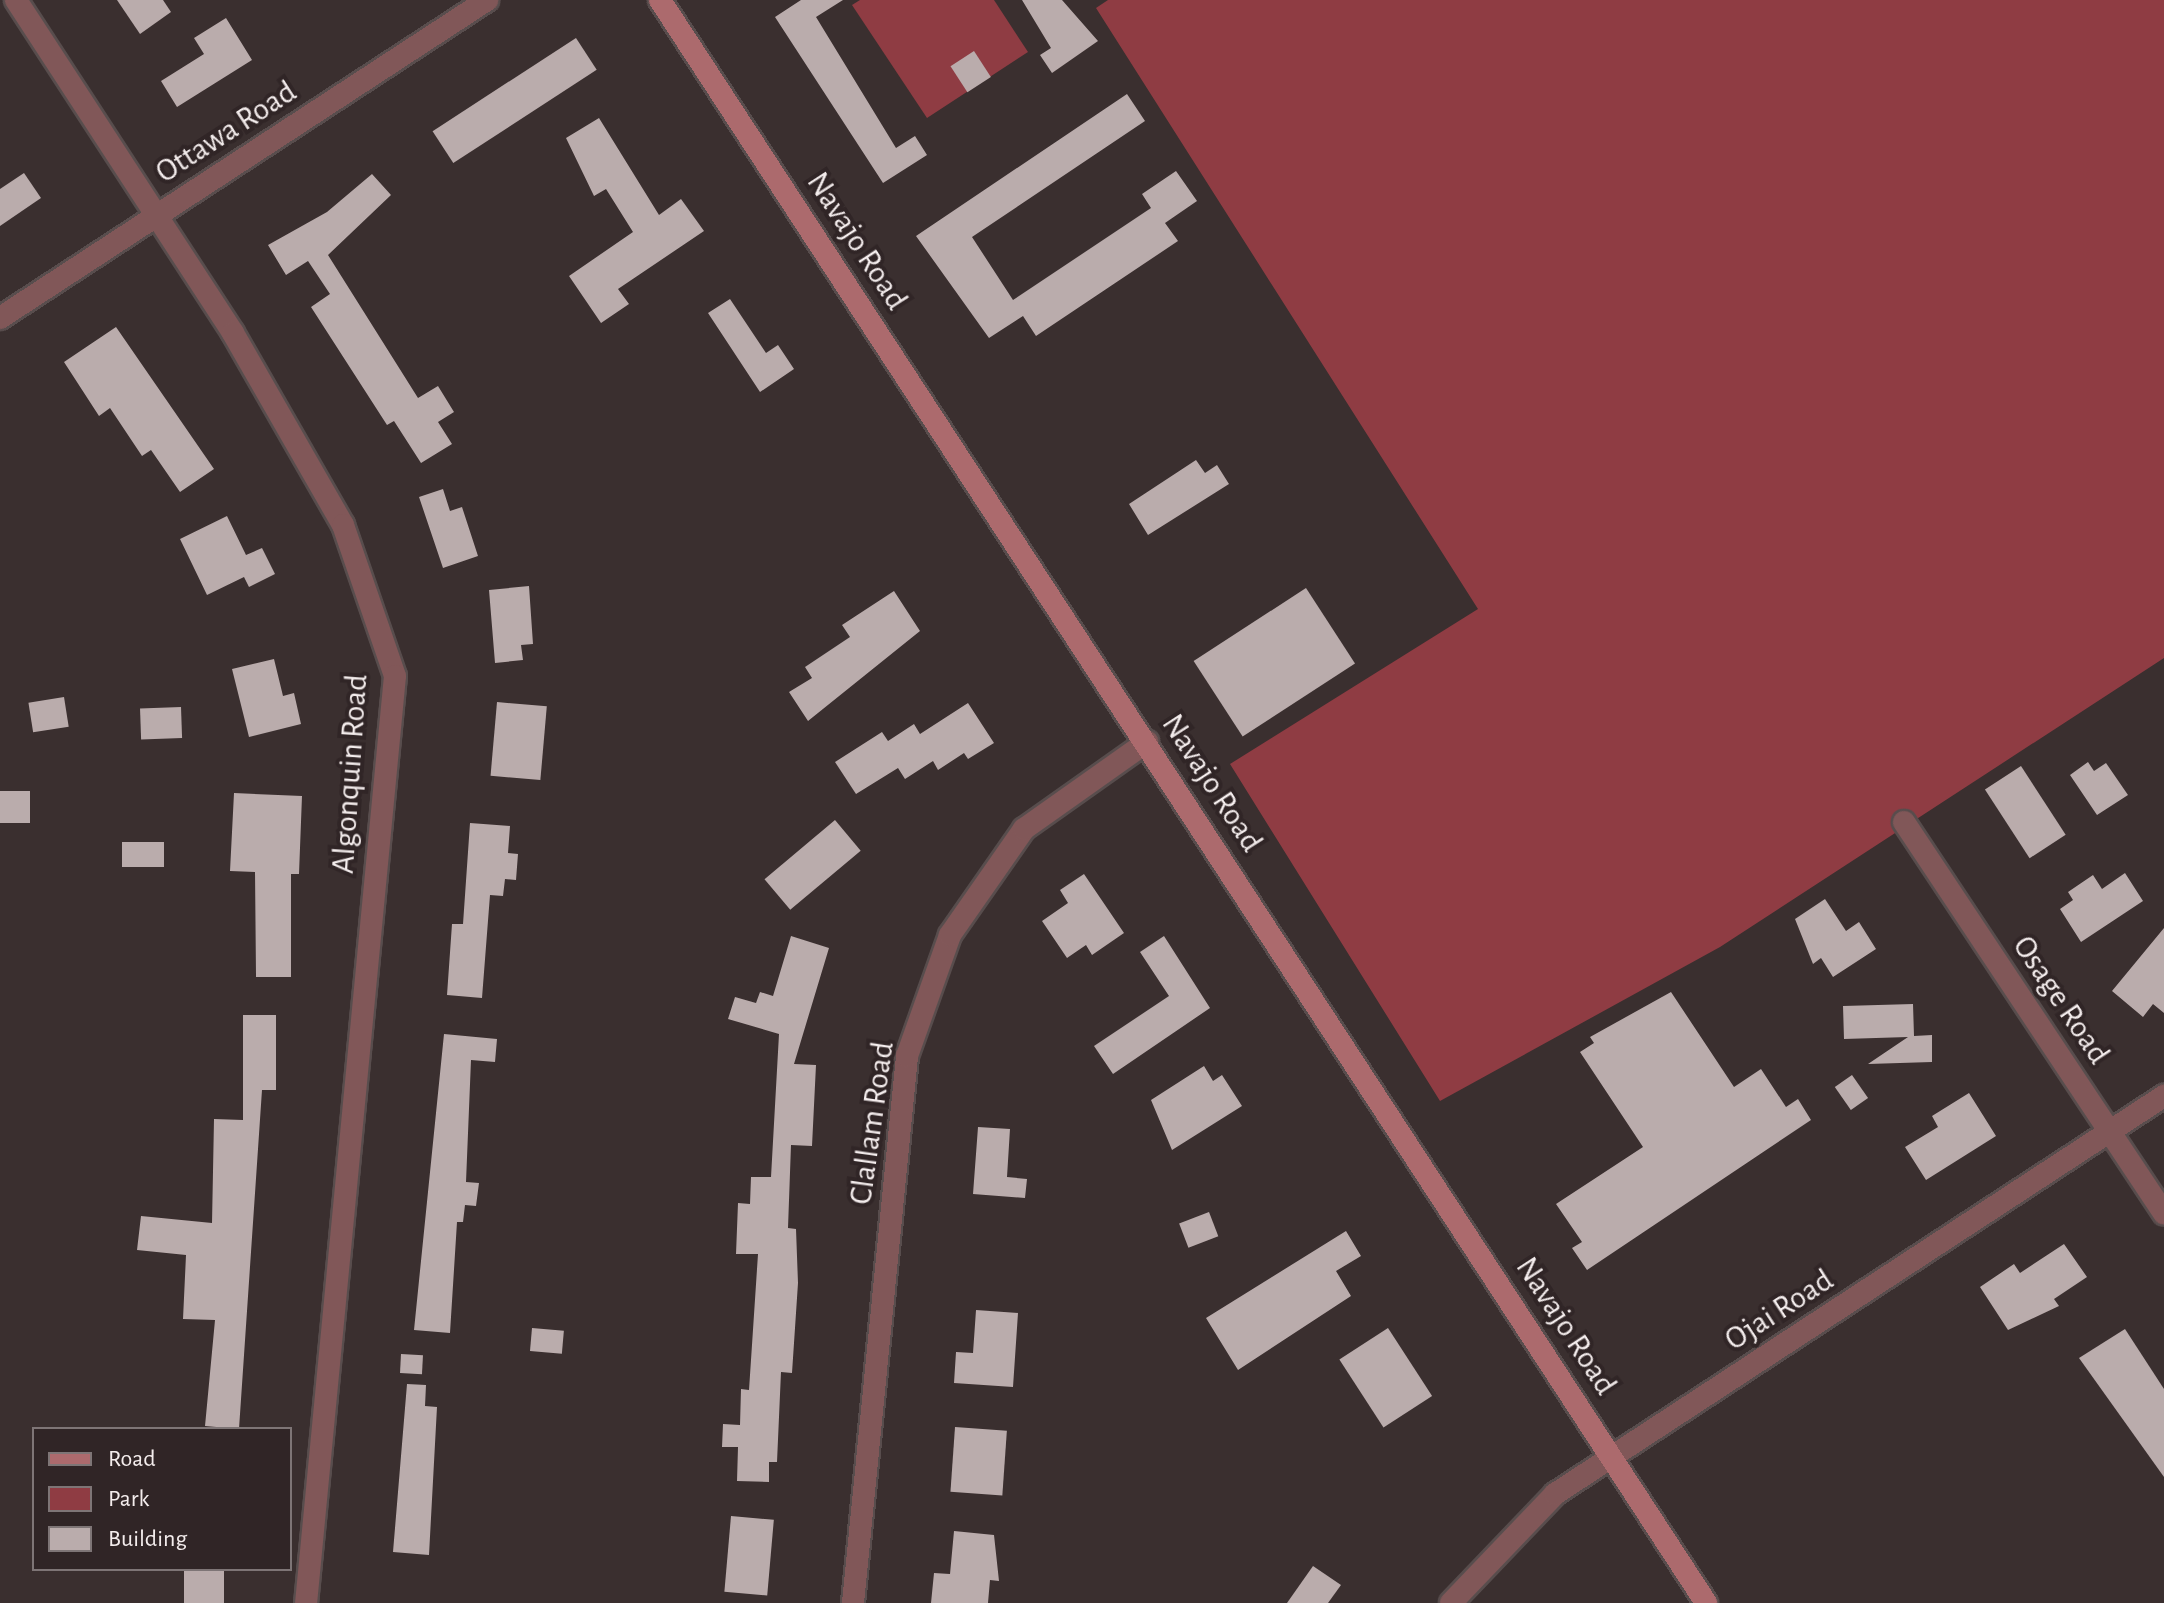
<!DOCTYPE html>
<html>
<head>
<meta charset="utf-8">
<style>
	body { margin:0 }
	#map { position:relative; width:2164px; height:1603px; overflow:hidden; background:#3a2f2f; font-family:"Alegreya Sans",sans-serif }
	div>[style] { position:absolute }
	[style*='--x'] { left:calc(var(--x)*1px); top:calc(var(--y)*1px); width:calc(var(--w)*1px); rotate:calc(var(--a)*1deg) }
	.green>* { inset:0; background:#8f3c43 }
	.building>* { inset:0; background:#baacac; transform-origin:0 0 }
	.roads { filter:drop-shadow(2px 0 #584d4d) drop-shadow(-2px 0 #584d4d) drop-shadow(0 2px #584d4d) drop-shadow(0 -2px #584d4d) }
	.minor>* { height:22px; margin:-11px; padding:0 11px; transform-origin:11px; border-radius:11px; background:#815758 }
	.tertiary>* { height:22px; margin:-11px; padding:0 11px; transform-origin:11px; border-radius:11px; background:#815758 }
	.secondary>* { height:22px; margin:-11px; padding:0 11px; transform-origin:11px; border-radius:11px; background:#ac6a6d }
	span { translate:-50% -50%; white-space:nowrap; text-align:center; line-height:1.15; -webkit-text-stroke:8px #302526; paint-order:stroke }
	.street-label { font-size:32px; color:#f4eded }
	.legend { position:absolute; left:32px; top:1427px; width:260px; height:144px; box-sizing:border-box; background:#302526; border:2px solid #7e7576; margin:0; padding:10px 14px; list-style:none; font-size:24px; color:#f4eded }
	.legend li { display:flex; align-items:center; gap:16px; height:40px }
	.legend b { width:40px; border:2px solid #7e7576 }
</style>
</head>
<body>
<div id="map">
	<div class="green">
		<div style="clip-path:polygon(860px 0,994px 0,1028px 52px,927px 118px,852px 5px)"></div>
		<div style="clip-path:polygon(1108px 0,2164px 0,2164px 658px,1720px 947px,1440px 1101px,1230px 764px,1478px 609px,1096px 8px)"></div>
	</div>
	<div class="building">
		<div style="clip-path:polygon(117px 0,163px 0,171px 12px,140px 34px)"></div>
		<div style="clip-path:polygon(801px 0,843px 0,816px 17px,896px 148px,915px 136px,927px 155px,883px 183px,775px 17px)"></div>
		<div style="clip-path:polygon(1022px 0,1062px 0,1098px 41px,1052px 73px,1040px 55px,1051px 48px)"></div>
		<div style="clip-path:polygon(226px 18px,252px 60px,177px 107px,161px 81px,204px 54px,194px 38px)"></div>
		<div style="left:576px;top:38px;width:38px;height:171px;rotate:57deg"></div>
		<div style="left:974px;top:51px;width:31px;height:28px;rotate:57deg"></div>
		<div style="clip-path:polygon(1127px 94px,1145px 121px,972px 237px,1013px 300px,1151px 208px,1142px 194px,1176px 171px,1197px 201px,1165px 223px,1178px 241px,1036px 336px,1023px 316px,989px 338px,916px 236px)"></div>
		<div style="clip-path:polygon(599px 118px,659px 215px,681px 199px,704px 231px,618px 289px,629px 304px,601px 323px,569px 276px,633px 232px,606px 189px,594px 196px,566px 138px)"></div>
		<div style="clip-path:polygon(24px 173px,41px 198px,0 226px,0 189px)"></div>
		<div style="clip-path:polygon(372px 174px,391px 195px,328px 255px,418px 398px,438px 386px,454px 412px,438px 422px,452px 444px,421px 463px,394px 421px,387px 425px,311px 307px,330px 294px,308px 261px,286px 275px,268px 245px,327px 212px)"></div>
		<div style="clip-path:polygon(730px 299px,766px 353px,778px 345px,794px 369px,760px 392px,708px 313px)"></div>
		<div style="clip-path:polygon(116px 327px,214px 469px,180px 492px,151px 450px,142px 456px,110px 408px,99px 416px,64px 362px)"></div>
		<div style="clip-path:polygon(1196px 460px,1205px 473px,1217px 465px,1229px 484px,1148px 535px,1129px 504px)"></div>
		<div style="clip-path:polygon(443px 489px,450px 511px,462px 507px,478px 556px,443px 568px,419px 497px)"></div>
		<div style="clip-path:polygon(227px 516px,246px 555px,262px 548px,275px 574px,249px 587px,244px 577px,207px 595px,180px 539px)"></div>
		<div style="clip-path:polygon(529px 586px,533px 644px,521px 645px,523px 660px,495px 663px,489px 590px)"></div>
		<div style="left:1306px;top:588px;width:90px;height:134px;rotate:57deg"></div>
		<div style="clip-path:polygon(894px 591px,920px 631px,808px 721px,789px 692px,812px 678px,805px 667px,850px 637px,842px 625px)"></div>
		<div style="clip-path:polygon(274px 659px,283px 696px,294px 693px,301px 724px,249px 737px,232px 669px)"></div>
		<div style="left:64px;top:697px;width:30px;height:36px;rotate:81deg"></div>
		<div style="left:497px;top:702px;width:50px;height:74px;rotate:5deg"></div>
		<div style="clip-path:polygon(968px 703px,994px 743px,968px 759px,964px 753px,938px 770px,933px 761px,905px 779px,898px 768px,856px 794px,835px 762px,882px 732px,888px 741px,914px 724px,920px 734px)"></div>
		<div style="left:181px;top:707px;width:31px;height:41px;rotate:88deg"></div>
		<div style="clip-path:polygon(2088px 762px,2094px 771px,2106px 763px,2128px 795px,2097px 815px,2070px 775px)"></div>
		<div style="left:2021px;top:766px;width:82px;height:43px;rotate:57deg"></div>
		<div style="left:0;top:791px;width:30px;height:32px"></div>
		<div style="clip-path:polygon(234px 793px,302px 796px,299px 874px,291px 874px,291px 977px,256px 977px,255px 872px,230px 871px)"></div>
		<div style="left:835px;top:820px;width:40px;height:92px;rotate:50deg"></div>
		<div style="clip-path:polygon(470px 823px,510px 826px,508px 853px,518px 854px,516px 880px,505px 879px,503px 896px,490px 895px,482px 998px,447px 995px,452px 924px,463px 924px)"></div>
		<div style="left:164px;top:842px;width:25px;height:42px;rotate:90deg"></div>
		<div style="clip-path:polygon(2125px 873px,2143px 901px,2081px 942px,2060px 909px,2073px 900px,2068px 892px,2093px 875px,2102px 889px)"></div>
		<div style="clip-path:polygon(1084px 874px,1124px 933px,1092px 955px,1086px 945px,1067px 958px,1042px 921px,1068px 903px,1060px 890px)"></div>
		<div style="clip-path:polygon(1825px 899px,1846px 931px,1859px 922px,1876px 949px,1833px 977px,1821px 958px,1813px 964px,1795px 919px)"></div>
		<div style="clip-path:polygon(2164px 928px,2164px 1013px,2153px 1004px,2143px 1017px,2112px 991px)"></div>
		<div style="clip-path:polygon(791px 936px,829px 948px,794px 1064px,816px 1065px,812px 1146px,791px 1145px,788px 1228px,796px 1229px,798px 1283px,792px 1373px,781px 1372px,777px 1462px,769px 1462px,769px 1482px,737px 1481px,738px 1447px,722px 1447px,723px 1424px,740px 1425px,741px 1389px,749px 1390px,758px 1254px,736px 1254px,738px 1203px,750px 1204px,751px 1177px,771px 1177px,779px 1034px,728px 1019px,735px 997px,756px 1003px,760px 992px,773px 996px)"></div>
		<div style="clip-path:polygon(1164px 936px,1210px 1008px,1113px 1074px,1094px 1046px,1169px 996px,1140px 952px)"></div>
		<div style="clip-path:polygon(1671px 992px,1734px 1087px,1761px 1069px,1786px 1107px,1798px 1099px,1811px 1120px,1587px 1270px,1572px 1248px,1582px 1242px,1556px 1204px,1643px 1147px,1580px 1052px,1594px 1043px,1590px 1037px)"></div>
		<div style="clip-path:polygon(1913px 1004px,1914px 1036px,1932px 1035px,1932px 1062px,1868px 1064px,1908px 1037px,1844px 1039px,1843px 1006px)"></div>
		<div style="clip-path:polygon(243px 1015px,276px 1015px,276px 1090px,262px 1090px,239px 1429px,205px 1426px,215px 1320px,183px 1319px,186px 1255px,137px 1250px,141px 1216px,212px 1223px,214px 1119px,243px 1120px)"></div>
		<div style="clip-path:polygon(444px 1034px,497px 1039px,495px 1062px,471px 1060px,466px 1182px,479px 1183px,476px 1206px,465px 1205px,463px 1222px,457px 1222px,450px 1333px,414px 1330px)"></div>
		<div style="clip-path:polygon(1204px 1066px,1213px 1081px,1222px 1075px,1242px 1106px,1172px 1150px,1151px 1100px)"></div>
		<div style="left:1852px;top:1075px;width:28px;height:21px;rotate:55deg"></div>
		<div style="clip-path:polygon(1969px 1093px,1996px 1136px,1926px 1180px,1905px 1147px,1938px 1127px,1932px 1116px)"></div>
		<div style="clip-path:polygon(978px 1127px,1010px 1129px,1007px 1177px,1027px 1179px,1025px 1198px,973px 1194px)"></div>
		<div style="left:1209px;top:1212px;width:26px;height:32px;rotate:69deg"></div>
		<div style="clip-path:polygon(1346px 1231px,1361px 1256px,1336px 1271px,1351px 1296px,1238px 1370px,1206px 1318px)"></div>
		<div style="clip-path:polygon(2064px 1244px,2087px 1277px,2054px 1299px,2059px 1306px,2008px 1330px,1980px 1287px,2014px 1264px,2020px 1273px)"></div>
		<div style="clip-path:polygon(976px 1310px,1018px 1313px,1013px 1387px,954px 1383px,956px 1352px,973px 1353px)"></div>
		<div style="left:532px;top:1328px;width:32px;height:23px;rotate:5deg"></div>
		<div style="left:1388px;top:1328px;width:81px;height:58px;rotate:57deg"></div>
		<div style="clip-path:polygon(2125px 1329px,2164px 1389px,2164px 1477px,2079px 1358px)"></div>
		<div style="left:401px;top:1354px;width:22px;height:19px;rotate:3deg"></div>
		<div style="clip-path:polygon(407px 1384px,426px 1385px,425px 1406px,437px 1407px,429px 1555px,393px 1552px)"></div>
		<div style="left:955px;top:1427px;width:52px;height:65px;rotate:4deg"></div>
		<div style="left:731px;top:1516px;width:43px;height:76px;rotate:5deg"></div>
		<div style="clip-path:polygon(954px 1531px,994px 1535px,999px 1581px,990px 1580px,988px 1603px,931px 1603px,934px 1573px,950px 1574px)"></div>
		<div style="clip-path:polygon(1313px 1566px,1341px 1585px,1328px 1603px,1287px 1603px)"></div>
		<div style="left:184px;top:1569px;width:40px;height:34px"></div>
	</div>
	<div class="roads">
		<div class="minor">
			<div style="--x:16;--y:0;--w:397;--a:56.9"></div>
			<div style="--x:233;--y:333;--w:221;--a:60.2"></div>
			<div style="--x:343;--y:525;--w:160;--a:71"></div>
			<div style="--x:395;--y:676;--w:931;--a:95.48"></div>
			<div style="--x:1904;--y:822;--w:470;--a:56.4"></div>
			<div style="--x:853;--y:1603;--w:550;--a:-84.36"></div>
			<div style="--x:907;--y:1056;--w:128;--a:-70.4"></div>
			<div style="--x:950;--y:935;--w:129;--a:-55.1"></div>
			<div style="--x:1024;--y:829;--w:151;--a:-35.3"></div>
			<div style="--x:1451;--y:1603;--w:151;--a:-46.3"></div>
			<div style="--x:1555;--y:1494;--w:728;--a:-33.17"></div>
		</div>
		<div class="tertiary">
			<div style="--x:0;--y:318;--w:582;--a:-33.14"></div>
		</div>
		<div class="secondary">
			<div style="--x:660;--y:0;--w:1914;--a:56.87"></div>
		</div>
	</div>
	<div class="street-label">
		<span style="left:226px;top:132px;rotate:-33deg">Ottawa Road</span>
		<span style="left:857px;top:241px;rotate:57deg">Navajo Road</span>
		<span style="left:350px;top:774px;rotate:-86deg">Algonquin Road</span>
		<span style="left:1212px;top:783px;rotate:57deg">Navajo Road</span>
		<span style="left:2061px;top:1000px;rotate:56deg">Osage Road</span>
		<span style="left:872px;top:1123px;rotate:-82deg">Clallam Road</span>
		<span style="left:1779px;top:1310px;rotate:-33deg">Ojai Road</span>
		<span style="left:1566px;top:1326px;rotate:57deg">Navajo Road</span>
	</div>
	<ul class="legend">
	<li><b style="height:10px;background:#ac6a6d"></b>Road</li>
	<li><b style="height:22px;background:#8f3c43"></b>Park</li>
	<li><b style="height:22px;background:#baacac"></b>Building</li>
	</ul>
</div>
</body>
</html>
